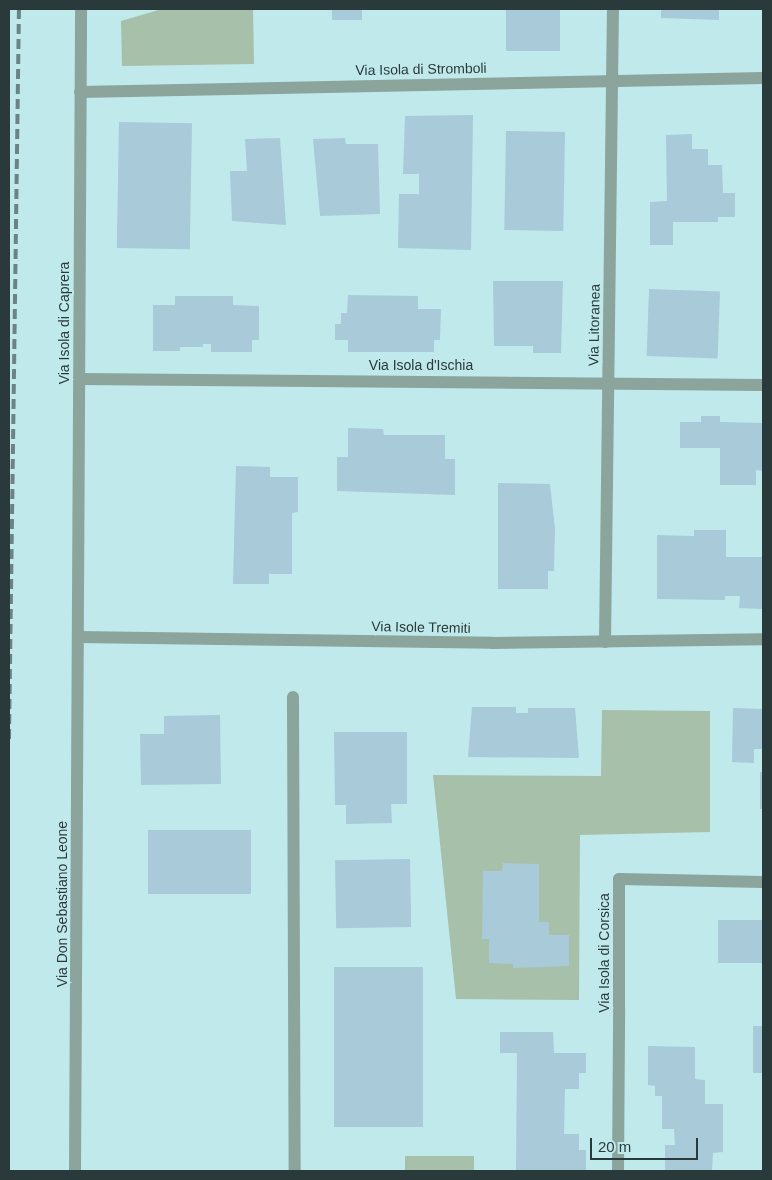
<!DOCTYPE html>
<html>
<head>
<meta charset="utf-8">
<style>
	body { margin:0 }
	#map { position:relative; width:772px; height:1180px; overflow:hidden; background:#c0e9eb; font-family:Arial,sans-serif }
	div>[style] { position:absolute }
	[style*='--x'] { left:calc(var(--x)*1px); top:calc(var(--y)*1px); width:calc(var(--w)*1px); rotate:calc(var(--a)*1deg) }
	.green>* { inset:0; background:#a7c0a9; transform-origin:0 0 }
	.building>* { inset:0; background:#a8cad9; transform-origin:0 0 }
	.service>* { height:12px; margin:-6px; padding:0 6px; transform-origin:6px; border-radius:6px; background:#8ba49c }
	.minor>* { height:12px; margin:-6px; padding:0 6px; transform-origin:6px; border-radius:6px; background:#8ba49c }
	.tertiary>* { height:12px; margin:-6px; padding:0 6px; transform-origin:6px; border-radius:6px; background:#8ba49c }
	.rail>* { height:4px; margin-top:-2px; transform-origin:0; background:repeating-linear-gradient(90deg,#6a8486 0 10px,transparent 0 15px) }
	span { translate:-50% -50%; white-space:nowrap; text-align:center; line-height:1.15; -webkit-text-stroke:4px #c0e9eb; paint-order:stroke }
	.street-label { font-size:14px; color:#2a3a3b }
	.frame { position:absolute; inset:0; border:10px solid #2a3a3b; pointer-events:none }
	.scale { position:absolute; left:590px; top:1138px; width:108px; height:22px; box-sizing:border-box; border:2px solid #2a3a3b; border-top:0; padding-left:6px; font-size:15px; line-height:18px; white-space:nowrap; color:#2a3a3b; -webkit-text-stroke:4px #c0e9eb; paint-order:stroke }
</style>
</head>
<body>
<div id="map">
	<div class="green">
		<div style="clip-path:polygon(162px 9px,253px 9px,254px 64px,122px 66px,121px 21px)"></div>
		<div style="clip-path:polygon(602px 710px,710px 711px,710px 832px,580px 835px,579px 1000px,456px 999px,433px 775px,601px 776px)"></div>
		<div style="left:405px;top:1156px;width:69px;height:15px"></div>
	</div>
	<div class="building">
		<div style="left:332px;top:9px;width:30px;height:11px"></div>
		<div style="left:506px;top:9px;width:54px;height:42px"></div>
		<div style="clip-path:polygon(661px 9px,719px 9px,719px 20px,661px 18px)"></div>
		<div style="clip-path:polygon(473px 115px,471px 250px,398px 248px,399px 194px,419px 194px,419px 174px,403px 174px,405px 116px)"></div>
		<div style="left:119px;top:122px;width:73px;height:126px;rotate:1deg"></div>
		<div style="left:506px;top:131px;width:59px;height:99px;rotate:1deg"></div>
		<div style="clip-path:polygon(692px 134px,692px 149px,708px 149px,708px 165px,722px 165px,723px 193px,735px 193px,735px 217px,718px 217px,718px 222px,673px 222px,673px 245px,650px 245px,650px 202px,667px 201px,666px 135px)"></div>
		<div style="clip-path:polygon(280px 138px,286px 225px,232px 221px,230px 171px,247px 171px,245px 139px)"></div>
		<div style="clip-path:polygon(345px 138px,346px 144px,378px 144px,380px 214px,320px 216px,313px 139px)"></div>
		<div style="clip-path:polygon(493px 281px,563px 281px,561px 353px,533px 353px,533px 346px,494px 346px)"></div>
		<div style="left:649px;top:289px;width:71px;height:67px;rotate:2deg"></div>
		<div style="clip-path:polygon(348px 295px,418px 296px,418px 309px,441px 309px,440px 340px,434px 340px,434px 352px,348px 352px,348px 340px,335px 340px,335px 324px,341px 324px,341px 313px,347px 313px)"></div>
		<div style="clip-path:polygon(175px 296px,233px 296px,233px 305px,259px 306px,259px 340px,252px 340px,252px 352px,211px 352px,211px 344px,203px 344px,203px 347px,180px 347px,180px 351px,153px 351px,153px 305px,175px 305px)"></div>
		<div style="clip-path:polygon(701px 416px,720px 416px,720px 422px,763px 423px,763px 471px,756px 470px,756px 485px,720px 485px,720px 448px,680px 448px,680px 422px,701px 422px)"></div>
		<div style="clip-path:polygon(348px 428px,383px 429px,384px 435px,445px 435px,445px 459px,455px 459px,455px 495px,337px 491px,337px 457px,348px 457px)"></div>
		<div style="clip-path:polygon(236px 466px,270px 467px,270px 477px,298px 477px,298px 512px,292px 513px,292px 574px,269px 574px,269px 584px,233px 584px)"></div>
		<div style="clip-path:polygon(498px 483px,550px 484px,555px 529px,554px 571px,548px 571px,548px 589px,498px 589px)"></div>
		<div style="clip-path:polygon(694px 530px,726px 530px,726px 557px,763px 557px,763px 609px,739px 608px,740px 596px,725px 596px,725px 600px,657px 599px,657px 535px,694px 536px)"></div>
		<div style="clip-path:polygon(472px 707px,516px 707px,516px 713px,528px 713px,528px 708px,575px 708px,579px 758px,468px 757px)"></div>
		<div style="clip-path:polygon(733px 708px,763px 709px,763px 749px,754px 749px,754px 763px,732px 762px)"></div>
		<div style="clip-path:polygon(220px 715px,221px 784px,141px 785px,140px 734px,164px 734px,164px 716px)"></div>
		<div style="clip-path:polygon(334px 732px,407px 732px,407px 804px,391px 804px,392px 823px,346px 824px,346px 805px,335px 805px)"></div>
		<div style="left:760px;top:772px;width:3px;height:37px"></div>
		<div style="left:148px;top:830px;width:103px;height:64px"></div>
		<div style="left:410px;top:859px;width:68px;height:75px;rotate:89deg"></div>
		<div style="clip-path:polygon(503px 863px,539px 864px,539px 922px,549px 922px,549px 935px,569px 935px,569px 966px,513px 968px,513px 964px,489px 963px,489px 939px,482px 939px,483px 871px,502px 871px)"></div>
		<div style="left:718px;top:920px;width:45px;height:43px"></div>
		<div style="left:334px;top:967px;width:89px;height:160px"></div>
		<div style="left:753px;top:1026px;width:10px;height:47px"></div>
		<div style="clip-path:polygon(500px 1032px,553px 1032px,554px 1053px,586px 1053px,586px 1073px,579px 1073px,579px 1089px,565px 1089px,564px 1134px,579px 1134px,579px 1150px,586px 1150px,586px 1170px,516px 1171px,517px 1053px,500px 1053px)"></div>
		<div style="clip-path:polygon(648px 1046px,695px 1047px,695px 1079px,705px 1080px,705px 1104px,723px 1104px,723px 1152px,713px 1153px,712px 1171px,665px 1171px,665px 1145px,675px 1145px,674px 1129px,662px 1129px,662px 1096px,655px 1096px,655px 1086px,648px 1085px)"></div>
	</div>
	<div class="service">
		<div style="--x:293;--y:697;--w:474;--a:89.8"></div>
		<div style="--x:618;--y:1171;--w:162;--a:-89.6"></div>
	</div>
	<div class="minor">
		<div style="--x:80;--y:92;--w:683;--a:-1.17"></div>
		<div style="--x:79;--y:379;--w:684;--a:0.5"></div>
		<div style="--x:78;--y:637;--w:414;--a:0.8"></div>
		<div style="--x:492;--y:643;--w:271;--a:-0.8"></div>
		<div style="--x:605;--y:642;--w:633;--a:-89.28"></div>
		<div style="--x:619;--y:1009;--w:130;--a:-90"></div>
		<div style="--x:619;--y:879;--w:144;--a:1.2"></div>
	</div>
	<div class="tertiary">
		<div style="--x:75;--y:1171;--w:1162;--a:-89.7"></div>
	</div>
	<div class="rail">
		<div style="--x:9;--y:739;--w:730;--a:-89.22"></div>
	</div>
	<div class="street-label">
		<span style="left:421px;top:69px;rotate:-1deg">Via Isola di Stromboli</span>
		<span style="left:64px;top:323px;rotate:-90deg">Via Isola di Caprera</span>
		<span style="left:594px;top:325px;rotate:-89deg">Via Litoranea</span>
		<span style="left:421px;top:365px">Via Isola d'Ischia</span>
		<span style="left:421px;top:627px;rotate:1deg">Via Isole Tremiti</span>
		<span style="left:62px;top:904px;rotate:-90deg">Via Don Sebastiano Leone</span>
		<span style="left:604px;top:953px;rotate:-90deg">Via Isola di Corsica</span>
	</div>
	<div class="frame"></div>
	<div class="scale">20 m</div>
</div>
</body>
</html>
